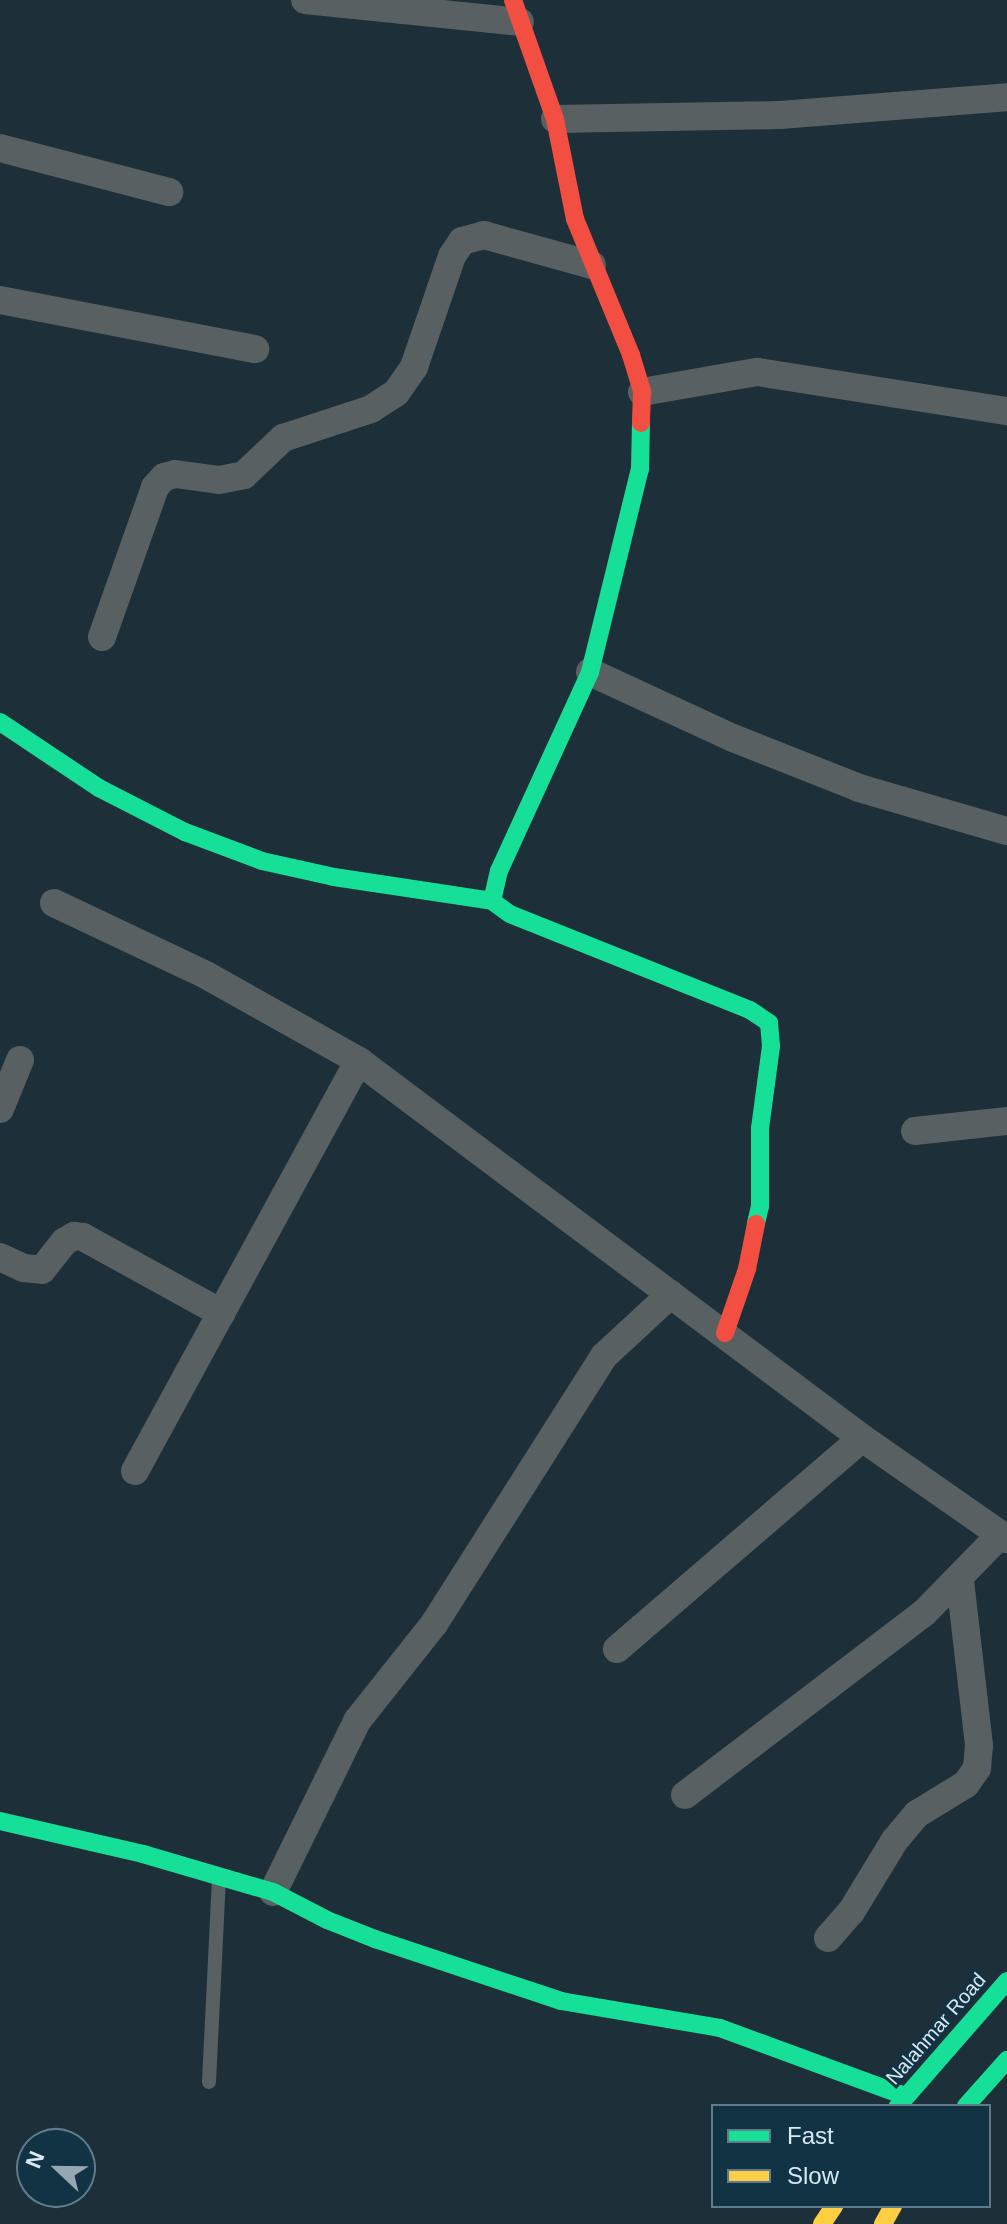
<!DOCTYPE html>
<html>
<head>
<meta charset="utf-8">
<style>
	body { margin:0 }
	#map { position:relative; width:1007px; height:2224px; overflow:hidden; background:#1d2f38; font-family:Helvetica,sans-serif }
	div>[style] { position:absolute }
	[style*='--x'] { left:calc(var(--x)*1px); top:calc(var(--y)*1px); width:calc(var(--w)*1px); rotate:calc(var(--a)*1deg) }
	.lane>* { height:14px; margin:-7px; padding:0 7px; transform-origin:7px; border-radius:7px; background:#586062 }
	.street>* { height:28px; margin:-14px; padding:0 14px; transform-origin:14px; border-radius:14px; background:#586062 }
	.fast>* { height:18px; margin:-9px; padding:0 9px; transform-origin:9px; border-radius:9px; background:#16e098 }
	.slow>* { height:18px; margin:-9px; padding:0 9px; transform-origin:9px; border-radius:9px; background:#ffcf43 }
	.jam>* { height:18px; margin:-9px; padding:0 9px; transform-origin:9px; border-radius:9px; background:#f24e42 }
	span { translate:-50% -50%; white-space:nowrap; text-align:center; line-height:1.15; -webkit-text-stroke:6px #123343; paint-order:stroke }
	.street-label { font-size:20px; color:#d6e8f3 }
	.legend { position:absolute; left:711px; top:2104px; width:280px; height:104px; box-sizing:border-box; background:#123343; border:2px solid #607b89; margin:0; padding:10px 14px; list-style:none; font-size:24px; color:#d6e8f3 }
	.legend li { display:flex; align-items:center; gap:16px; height:40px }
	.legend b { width:40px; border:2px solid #607b89 }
	.north { position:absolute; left:16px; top:2128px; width:80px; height:80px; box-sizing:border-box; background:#123343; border:2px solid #607b89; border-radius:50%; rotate:292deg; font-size:22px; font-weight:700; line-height:32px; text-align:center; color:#d6e8f3 }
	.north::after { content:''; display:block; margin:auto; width:28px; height:36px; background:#95a7b2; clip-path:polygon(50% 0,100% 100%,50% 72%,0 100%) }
</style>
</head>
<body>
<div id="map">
	<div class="lane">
		<div style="--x:209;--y:2082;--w:204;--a:-87.2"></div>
	</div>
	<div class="street">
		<div style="--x:305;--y:0;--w:216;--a:5.8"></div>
		<div style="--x:555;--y:119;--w:225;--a:-1"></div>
		<div style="--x:780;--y:115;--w:228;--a:-4.5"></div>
		<div style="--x:0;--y:148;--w:175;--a:14.6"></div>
		<div style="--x:0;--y:300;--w:260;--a:10.9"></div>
		<div style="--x:642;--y:392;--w:117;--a:-9.9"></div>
		<div style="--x:757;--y:372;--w:253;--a:8.9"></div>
		<div style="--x:102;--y:637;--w:159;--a:-70.5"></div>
		<div style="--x:155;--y:487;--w:13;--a:-48"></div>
		<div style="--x:164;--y:477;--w:11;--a:-15"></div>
		<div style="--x:175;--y:474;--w:44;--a:7.8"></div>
		<div style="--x:219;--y:480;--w:25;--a:-11"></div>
		<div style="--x:244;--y:475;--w:54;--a:-43.5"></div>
		<div style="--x:283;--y:438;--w:93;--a:-18.2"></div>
		<div style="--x:371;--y:409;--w:30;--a:-33"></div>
		<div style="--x:396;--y:393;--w:32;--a:-55"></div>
		<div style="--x:414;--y:367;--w:117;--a:-71.1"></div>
		<div style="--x:452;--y:256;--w:18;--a:-56"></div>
		<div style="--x:462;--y:241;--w:23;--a:-15"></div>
		<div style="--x:484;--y:235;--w:112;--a:15.5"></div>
		<div style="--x:590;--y:672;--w:157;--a:24.8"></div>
		<div style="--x:733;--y:738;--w:136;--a:21.6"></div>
		<div style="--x:859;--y:788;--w:154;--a:16.2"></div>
		<div style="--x:54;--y:903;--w:168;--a:25.3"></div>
		<div style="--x:206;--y:975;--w:176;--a:29.3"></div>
		<div style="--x:359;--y:1061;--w:629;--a:36.85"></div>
		<div style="--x:862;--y:1438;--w:177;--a:34.9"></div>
		<div style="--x:0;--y:1109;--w:53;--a:-67.8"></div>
		<div style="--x:915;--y:1131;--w:93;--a:-6.2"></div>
		<div style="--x:0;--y:1257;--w:26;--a:25"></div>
		<div style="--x:24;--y:1268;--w:18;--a:6"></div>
		<div style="--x:42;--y:1270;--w:36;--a:-52"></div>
		<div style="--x:64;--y:1242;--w:12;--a:-31"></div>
		<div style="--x:74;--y:1236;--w:9;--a:6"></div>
		<div style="--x:83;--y:1237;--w:158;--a:28.8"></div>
		<div style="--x:135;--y:1471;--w:467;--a:-61.4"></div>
		<div style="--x:617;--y:1649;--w:323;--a:-40.7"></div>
		<div style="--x:685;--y:1795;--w:300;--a:-37.3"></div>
		<div style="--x:924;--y:1613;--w:109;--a:-45.7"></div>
		<div style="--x:273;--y:1892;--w:191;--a:-63.8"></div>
		<div style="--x:357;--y:1721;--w:124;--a:-51.6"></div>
		<div style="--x:434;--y:1624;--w:317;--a:-57.6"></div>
		<div style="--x:604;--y:1356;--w:91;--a:-42.8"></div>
		<div style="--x:828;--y:1938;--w:35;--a:-49"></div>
		<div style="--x:851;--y:1912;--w:84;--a:-58.6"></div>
		<div style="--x:895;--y:1840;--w:34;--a:-50"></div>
		<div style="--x:917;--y:1814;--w:57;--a:-31.5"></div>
		<div style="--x:966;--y:1784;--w:19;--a:-55"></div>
		<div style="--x:977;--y:1768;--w:23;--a:-85"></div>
		<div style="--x:979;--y:1745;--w:166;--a:-96.6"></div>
	</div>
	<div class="fast">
		<div style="--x:0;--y:722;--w:119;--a:33.7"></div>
		<div style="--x:99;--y:788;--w:97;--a:27.1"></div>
		<div style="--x:185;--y:832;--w:82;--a:20.6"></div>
		<div style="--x:262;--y:861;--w:74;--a:12.5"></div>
		<div style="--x:334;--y:877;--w:160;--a:8.6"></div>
		<div style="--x:492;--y:901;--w:22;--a:36"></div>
		<div style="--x:510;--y:914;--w:258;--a:21.8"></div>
		<div style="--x:750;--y:1010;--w:23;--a:34"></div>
		<div style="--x:769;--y:1023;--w:23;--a:85"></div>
		<div style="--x:771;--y:1046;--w:83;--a:97.6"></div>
		<div style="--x:760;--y:1128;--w:78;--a:90"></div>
		<div style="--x:760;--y:1206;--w:18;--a:103"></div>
		<div style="--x:492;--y:901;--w:31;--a:-77"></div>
		<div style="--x:499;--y:871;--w:219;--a:-65.4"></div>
		<div style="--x:590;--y:672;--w:209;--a:-76.2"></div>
		<div style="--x:640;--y:469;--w:46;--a:-88.8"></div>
		<div style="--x:0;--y:1821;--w:147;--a:13"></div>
		<div style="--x:143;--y:1854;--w:135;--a:16.3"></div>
		<div style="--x:273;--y:1892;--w:61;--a:27.4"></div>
		<div style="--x:327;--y:1920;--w:52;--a:21.6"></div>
		<div style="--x:375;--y:1939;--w:196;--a:18.4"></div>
		<div style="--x:561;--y:2001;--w:161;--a:9.6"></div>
		<div style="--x:720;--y:2028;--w:197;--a:20.2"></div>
		<div style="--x:898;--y:2106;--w:166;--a:-48.9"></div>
		<div style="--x:966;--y:2106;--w:62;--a:-48.3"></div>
	</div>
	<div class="slow">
		<div style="--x:822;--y:2224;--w:22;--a:-56"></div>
		<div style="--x:883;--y:2224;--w:21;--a:-61"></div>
	</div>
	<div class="jam">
		<div style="--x:513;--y:0;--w:126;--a:70.6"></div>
		<div style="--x:555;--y:119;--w:102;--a:78.7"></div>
		<div style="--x:575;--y:219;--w:147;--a:67.6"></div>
		<div style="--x:631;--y:355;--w:39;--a:73"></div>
		<div style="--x:642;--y:392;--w:31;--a:92"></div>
		<div style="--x:725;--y:1333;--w:68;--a:-71"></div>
		<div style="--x:747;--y:1269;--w:46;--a:-78.7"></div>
	</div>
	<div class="street-label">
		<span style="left:936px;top:2029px;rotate:-49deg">Nalahmar Road</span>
	</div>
	<ul class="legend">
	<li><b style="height:10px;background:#16e098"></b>Fast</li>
	<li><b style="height:10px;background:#ffcf43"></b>Slow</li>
	</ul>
	<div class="north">N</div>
</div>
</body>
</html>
